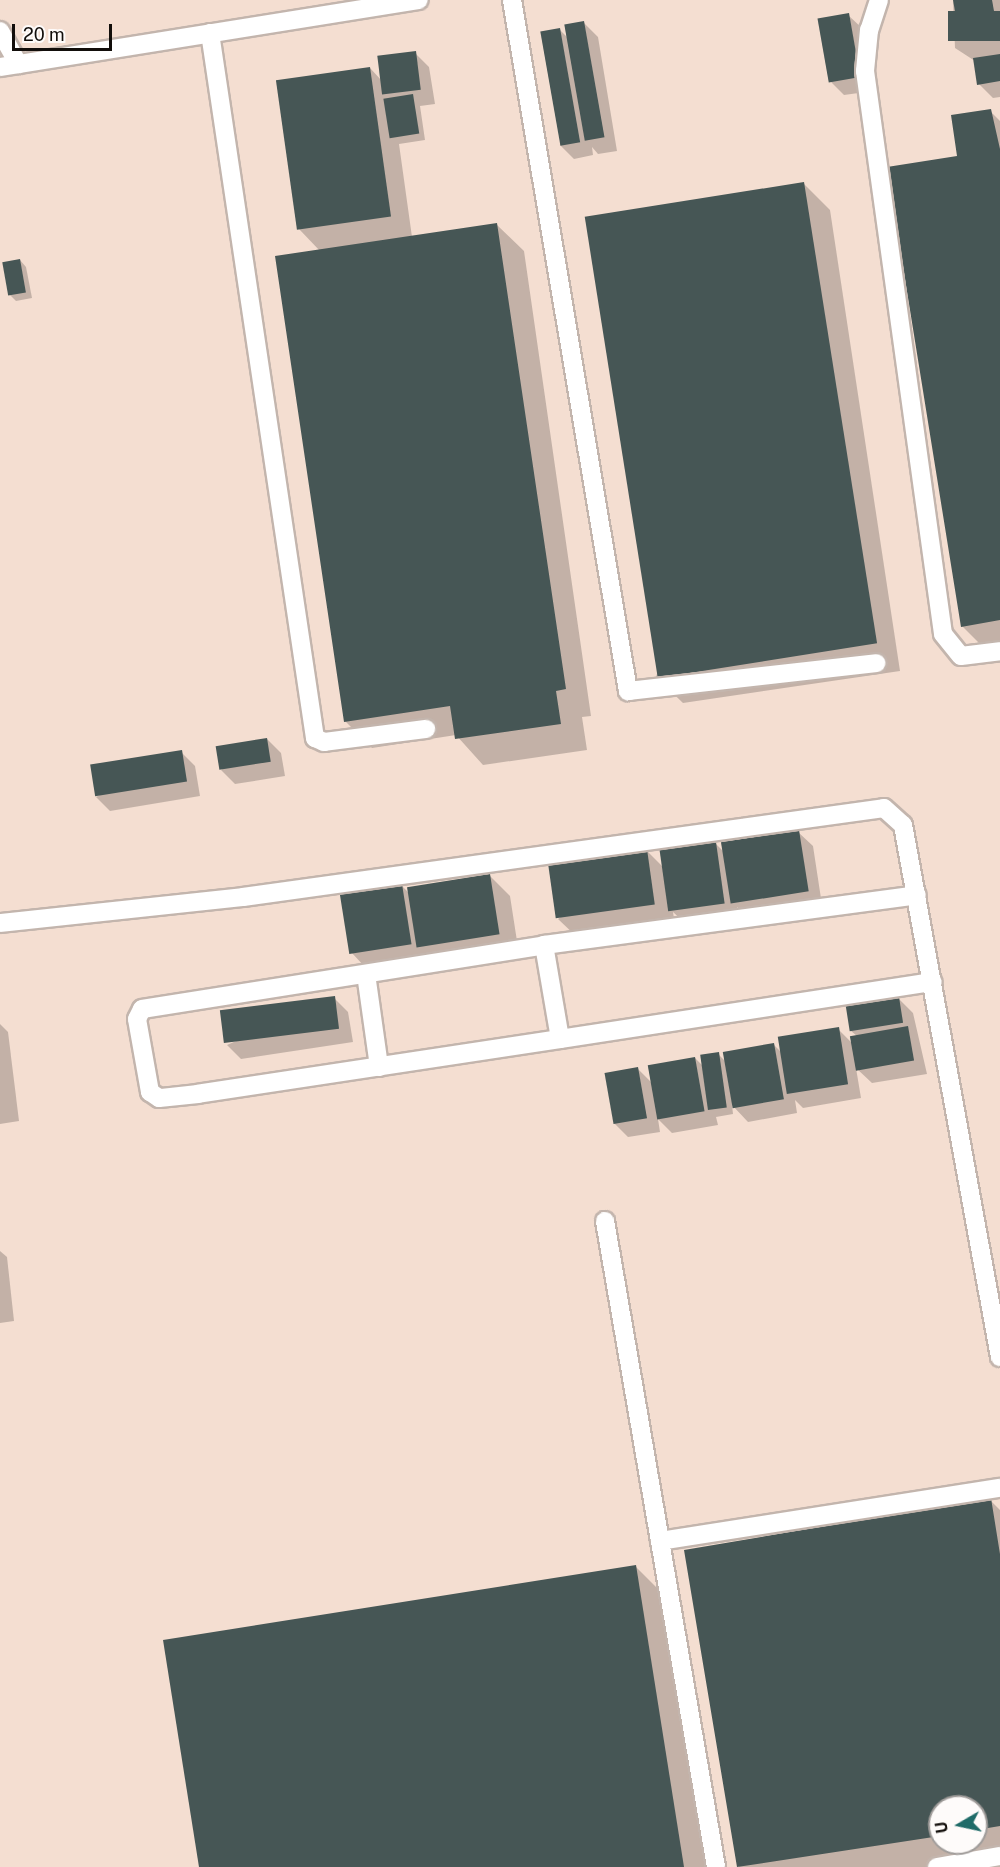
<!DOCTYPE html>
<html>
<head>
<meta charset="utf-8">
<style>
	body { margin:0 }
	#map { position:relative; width:1000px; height:1867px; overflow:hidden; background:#faebe3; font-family:"Public Sans",sans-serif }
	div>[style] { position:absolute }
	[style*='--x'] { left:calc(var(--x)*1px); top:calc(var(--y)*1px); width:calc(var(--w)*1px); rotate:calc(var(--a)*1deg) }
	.built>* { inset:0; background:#f4ded1 }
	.shadow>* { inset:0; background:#0003 }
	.building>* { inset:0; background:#465655; transform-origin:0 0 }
	.roads { filter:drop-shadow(2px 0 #c3b5ad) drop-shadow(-2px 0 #c3b5ad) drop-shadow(0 2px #c3b5ad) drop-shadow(0 -2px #c3b5ad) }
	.lane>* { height:18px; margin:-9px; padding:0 9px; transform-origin:9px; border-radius:9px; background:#fff }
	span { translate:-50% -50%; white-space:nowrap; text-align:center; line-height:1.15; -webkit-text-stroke:6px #fefbfa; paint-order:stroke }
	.north { position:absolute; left:928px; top:1795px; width:60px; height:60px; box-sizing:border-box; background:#fefbfa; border:2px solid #a09c9a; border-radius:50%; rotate:261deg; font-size:16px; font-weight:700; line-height:24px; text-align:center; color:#120e0b }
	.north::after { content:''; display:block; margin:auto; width:21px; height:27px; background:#1f6b68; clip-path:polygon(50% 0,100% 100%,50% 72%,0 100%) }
	.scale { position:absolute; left:12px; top:24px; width:100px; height:27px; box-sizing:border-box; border:3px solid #120e0b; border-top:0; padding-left:8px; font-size:18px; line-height:21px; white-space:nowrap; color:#120e0b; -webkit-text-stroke:4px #fefbfa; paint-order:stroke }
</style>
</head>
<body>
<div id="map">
	<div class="built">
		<div style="clip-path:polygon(evenodd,0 0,1000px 0,1000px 1867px,0 1867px,0 0,940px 1807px,976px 1807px,976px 1843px,940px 1843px,940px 1807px)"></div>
	</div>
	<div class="shadow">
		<div style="clip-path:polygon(953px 0,1000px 0,1000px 97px,993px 98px,979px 84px,975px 61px,955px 48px)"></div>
		<div style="clip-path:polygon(848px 15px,863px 29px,873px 91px,844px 95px,830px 81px)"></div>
		<div style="clip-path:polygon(584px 23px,598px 37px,617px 151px,598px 154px,592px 147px,593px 155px,574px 159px,560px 145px,560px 30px,567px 37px)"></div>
		<div style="clip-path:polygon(415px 53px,429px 67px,435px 104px,420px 106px,425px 140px,399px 144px,412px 237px,497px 225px,524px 251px,591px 716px,582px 717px,587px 750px,483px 765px,456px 735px,372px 748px,345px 721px,320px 251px,299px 229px,370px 68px,382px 81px)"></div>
		<div style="clip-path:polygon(990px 111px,1000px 121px,1000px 651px,989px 653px,962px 626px,959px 157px)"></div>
		<div style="clip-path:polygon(804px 184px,830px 210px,900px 671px,683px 703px,656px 677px)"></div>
		<div style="clip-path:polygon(20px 260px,26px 267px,32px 298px,16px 301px,9px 294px)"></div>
		<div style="clip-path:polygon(267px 739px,281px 753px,285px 776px,235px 784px,221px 770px)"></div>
		<div style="clip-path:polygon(181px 752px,195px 766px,200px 796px,110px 811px,96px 797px)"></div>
		<div style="clip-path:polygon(798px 832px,813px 846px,822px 905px,746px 916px,737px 907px,738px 917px,686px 924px,673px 912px,675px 925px,579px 939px,558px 919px,646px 850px,665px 869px,715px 843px,725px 853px)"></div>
		<div style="clip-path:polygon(489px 875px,510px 896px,519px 954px,438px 967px,424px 953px,425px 958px,365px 967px,351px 952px,402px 886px,409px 893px)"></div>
		<div style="clip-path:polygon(334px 998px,348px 1012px,353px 1042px,241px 1059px,227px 1045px)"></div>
		<div style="clip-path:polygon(898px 998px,913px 1013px,927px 1074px,872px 1083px,856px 1068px,861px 1098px,803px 1108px,795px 1100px,797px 1113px,748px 1122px,732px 1105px,733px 1114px,716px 1117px,718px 1125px,672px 1133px,658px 1119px,660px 1132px,628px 1137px,614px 1123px,637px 1068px,652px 1083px,695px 1058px,704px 1067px,718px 1054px,726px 1062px,774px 1045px,782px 1053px,838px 1029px,853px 1044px,857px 1036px,851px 1031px)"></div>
		<div style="clip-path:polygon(0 1024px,8px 1032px,19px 1121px,0 1124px)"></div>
		<div style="clip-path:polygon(0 1251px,7px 1257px,14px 1321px,0 1323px)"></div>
		<div style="clip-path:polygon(evenodd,990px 1500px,1000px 1510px,1000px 1856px,935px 1867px,739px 1867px,686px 1551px,990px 1500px,940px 1807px,976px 1807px,976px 1843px,940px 1843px,940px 1807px)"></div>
		<div style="clip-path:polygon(636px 1567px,662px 1593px,706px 1867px,201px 1867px)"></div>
	</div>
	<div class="building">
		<div style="clip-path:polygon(953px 0,992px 0,994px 11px,956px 17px)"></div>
		<div style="left:1000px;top:11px;width:30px;height:52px;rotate:90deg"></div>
		<div style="left:849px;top:13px;width:65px;height:32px;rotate:80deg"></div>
		<div style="left:584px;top:21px;width:118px;height:20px;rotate:80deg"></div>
		<div style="left:560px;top:28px;width:116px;height:20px;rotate:80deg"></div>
		<div style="left:416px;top:51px;width:39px;height:39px;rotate:83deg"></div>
		<div style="clip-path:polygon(1000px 54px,1000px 81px,977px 85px,973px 58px)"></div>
		<div style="left:370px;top:67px;width:151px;height:95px;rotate:82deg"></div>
		<div style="left:413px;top:94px;width:40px;height:30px;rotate:81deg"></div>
		<div style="clip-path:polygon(991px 109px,1000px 149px,1000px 620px,961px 627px,887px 167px,957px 156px,951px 115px)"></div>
		<div style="left:804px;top:182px;width:467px;height:222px;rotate:81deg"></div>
		<div style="clip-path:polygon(497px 223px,566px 689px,556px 691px,561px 724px,455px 739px,450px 706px,344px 722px,275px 256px)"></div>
		<div style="left:20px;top:259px;width:34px;height:18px;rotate:80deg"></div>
		<div style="left:267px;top:738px;width:24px;height:52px;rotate:81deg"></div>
		<div style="left:182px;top:750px;width:32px;height:93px;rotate:81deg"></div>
		<div style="left:799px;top:830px;width:62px;height:79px;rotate:81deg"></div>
		<div style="left:716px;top:842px;width:62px;height:57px;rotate:82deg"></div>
		<div style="left:647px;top:849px;width:56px;height:100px;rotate:82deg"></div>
		<div style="left:490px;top:874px;width:61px;height:84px;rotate:81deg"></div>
		<div style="left:402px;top:884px;width:61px;height:63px;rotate:81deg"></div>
		<div style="left:335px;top:996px;width:33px;height:116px;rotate:83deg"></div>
		<div style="left:899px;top:997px;width:26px;height:54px;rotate:81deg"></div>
		<div style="left:908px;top:1026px;width:35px;height:59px;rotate:80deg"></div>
		<div style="left:839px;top:1027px;width:58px;height:62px;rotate:81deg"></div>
		<div style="left:774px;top:1043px;width:57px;height:52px;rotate:80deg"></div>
		<div style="left:719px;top:1052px;width:56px;height:19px;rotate:82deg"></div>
		<div style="left:695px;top:1057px;width:55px;height:48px;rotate:80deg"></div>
		<div style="left:638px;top:1067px;width:52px;height:34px;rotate:80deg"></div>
		<div style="clip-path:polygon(991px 1498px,1000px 1554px,1000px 1826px,976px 1830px,976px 1807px,940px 1807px,940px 1836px,737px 1867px,684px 1550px)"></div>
		<div style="clip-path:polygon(636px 1565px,684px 1867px,199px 1867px,163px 1640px)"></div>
	</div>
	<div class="roads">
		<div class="lane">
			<div style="--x:512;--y:0;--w:701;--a:80.47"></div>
			<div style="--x:628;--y:691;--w:250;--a:-6.4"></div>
			<div style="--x:879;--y:0;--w:32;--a:108"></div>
			<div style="--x:869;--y:30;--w:41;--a:95.6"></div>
			<div style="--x:865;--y:71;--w:568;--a:82.11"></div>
			<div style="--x:943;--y:634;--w:28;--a:51"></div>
			<div style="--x:961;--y:656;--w:39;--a:-7"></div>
			<div style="--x:0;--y:31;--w:38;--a:61"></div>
			<div style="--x:210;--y:33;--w:713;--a:81.53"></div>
			<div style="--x:315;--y:738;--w:10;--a:24"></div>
			<div style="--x:324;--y:742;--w:103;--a:-7.3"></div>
			<div style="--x:0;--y:67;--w:424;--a:-9.1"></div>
			<div style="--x:0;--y:923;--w:244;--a:-6.1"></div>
			<div style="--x:243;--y:897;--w:647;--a:-7.9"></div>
			<div style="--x:884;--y:808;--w:25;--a:42"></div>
			<div style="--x:903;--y:825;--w:541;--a:79.67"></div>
			<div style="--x:544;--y:945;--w:95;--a:80.3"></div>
			<div style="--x:560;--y:1039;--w:366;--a:171.4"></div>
			<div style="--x:198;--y:1094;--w:39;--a:174"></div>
			<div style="--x:159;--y:1098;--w:11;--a:-146"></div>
			<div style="--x:150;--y:1092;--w:74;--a:-100.1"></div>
			<div style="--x:137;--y:1019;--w:11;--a:-63"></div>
			<div style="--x:142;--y:1009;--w:407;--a:-9"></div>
			<div style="--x:544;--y:945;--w:376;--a:-7.6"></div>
			<div style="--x:366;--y:974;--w:94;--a:82"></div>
			<div style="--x:560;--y:1039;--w:377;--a:-8.7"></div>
			<div style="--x:605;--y:1221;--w:655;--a:80.25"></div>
			<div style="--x:660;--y:1541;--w:344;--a:-8.9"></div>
			<div style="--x:937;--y:1867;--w:64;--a:-9.9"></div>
		</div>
	</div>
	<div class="north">U</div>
	<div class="scale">20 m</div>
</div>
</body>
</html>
